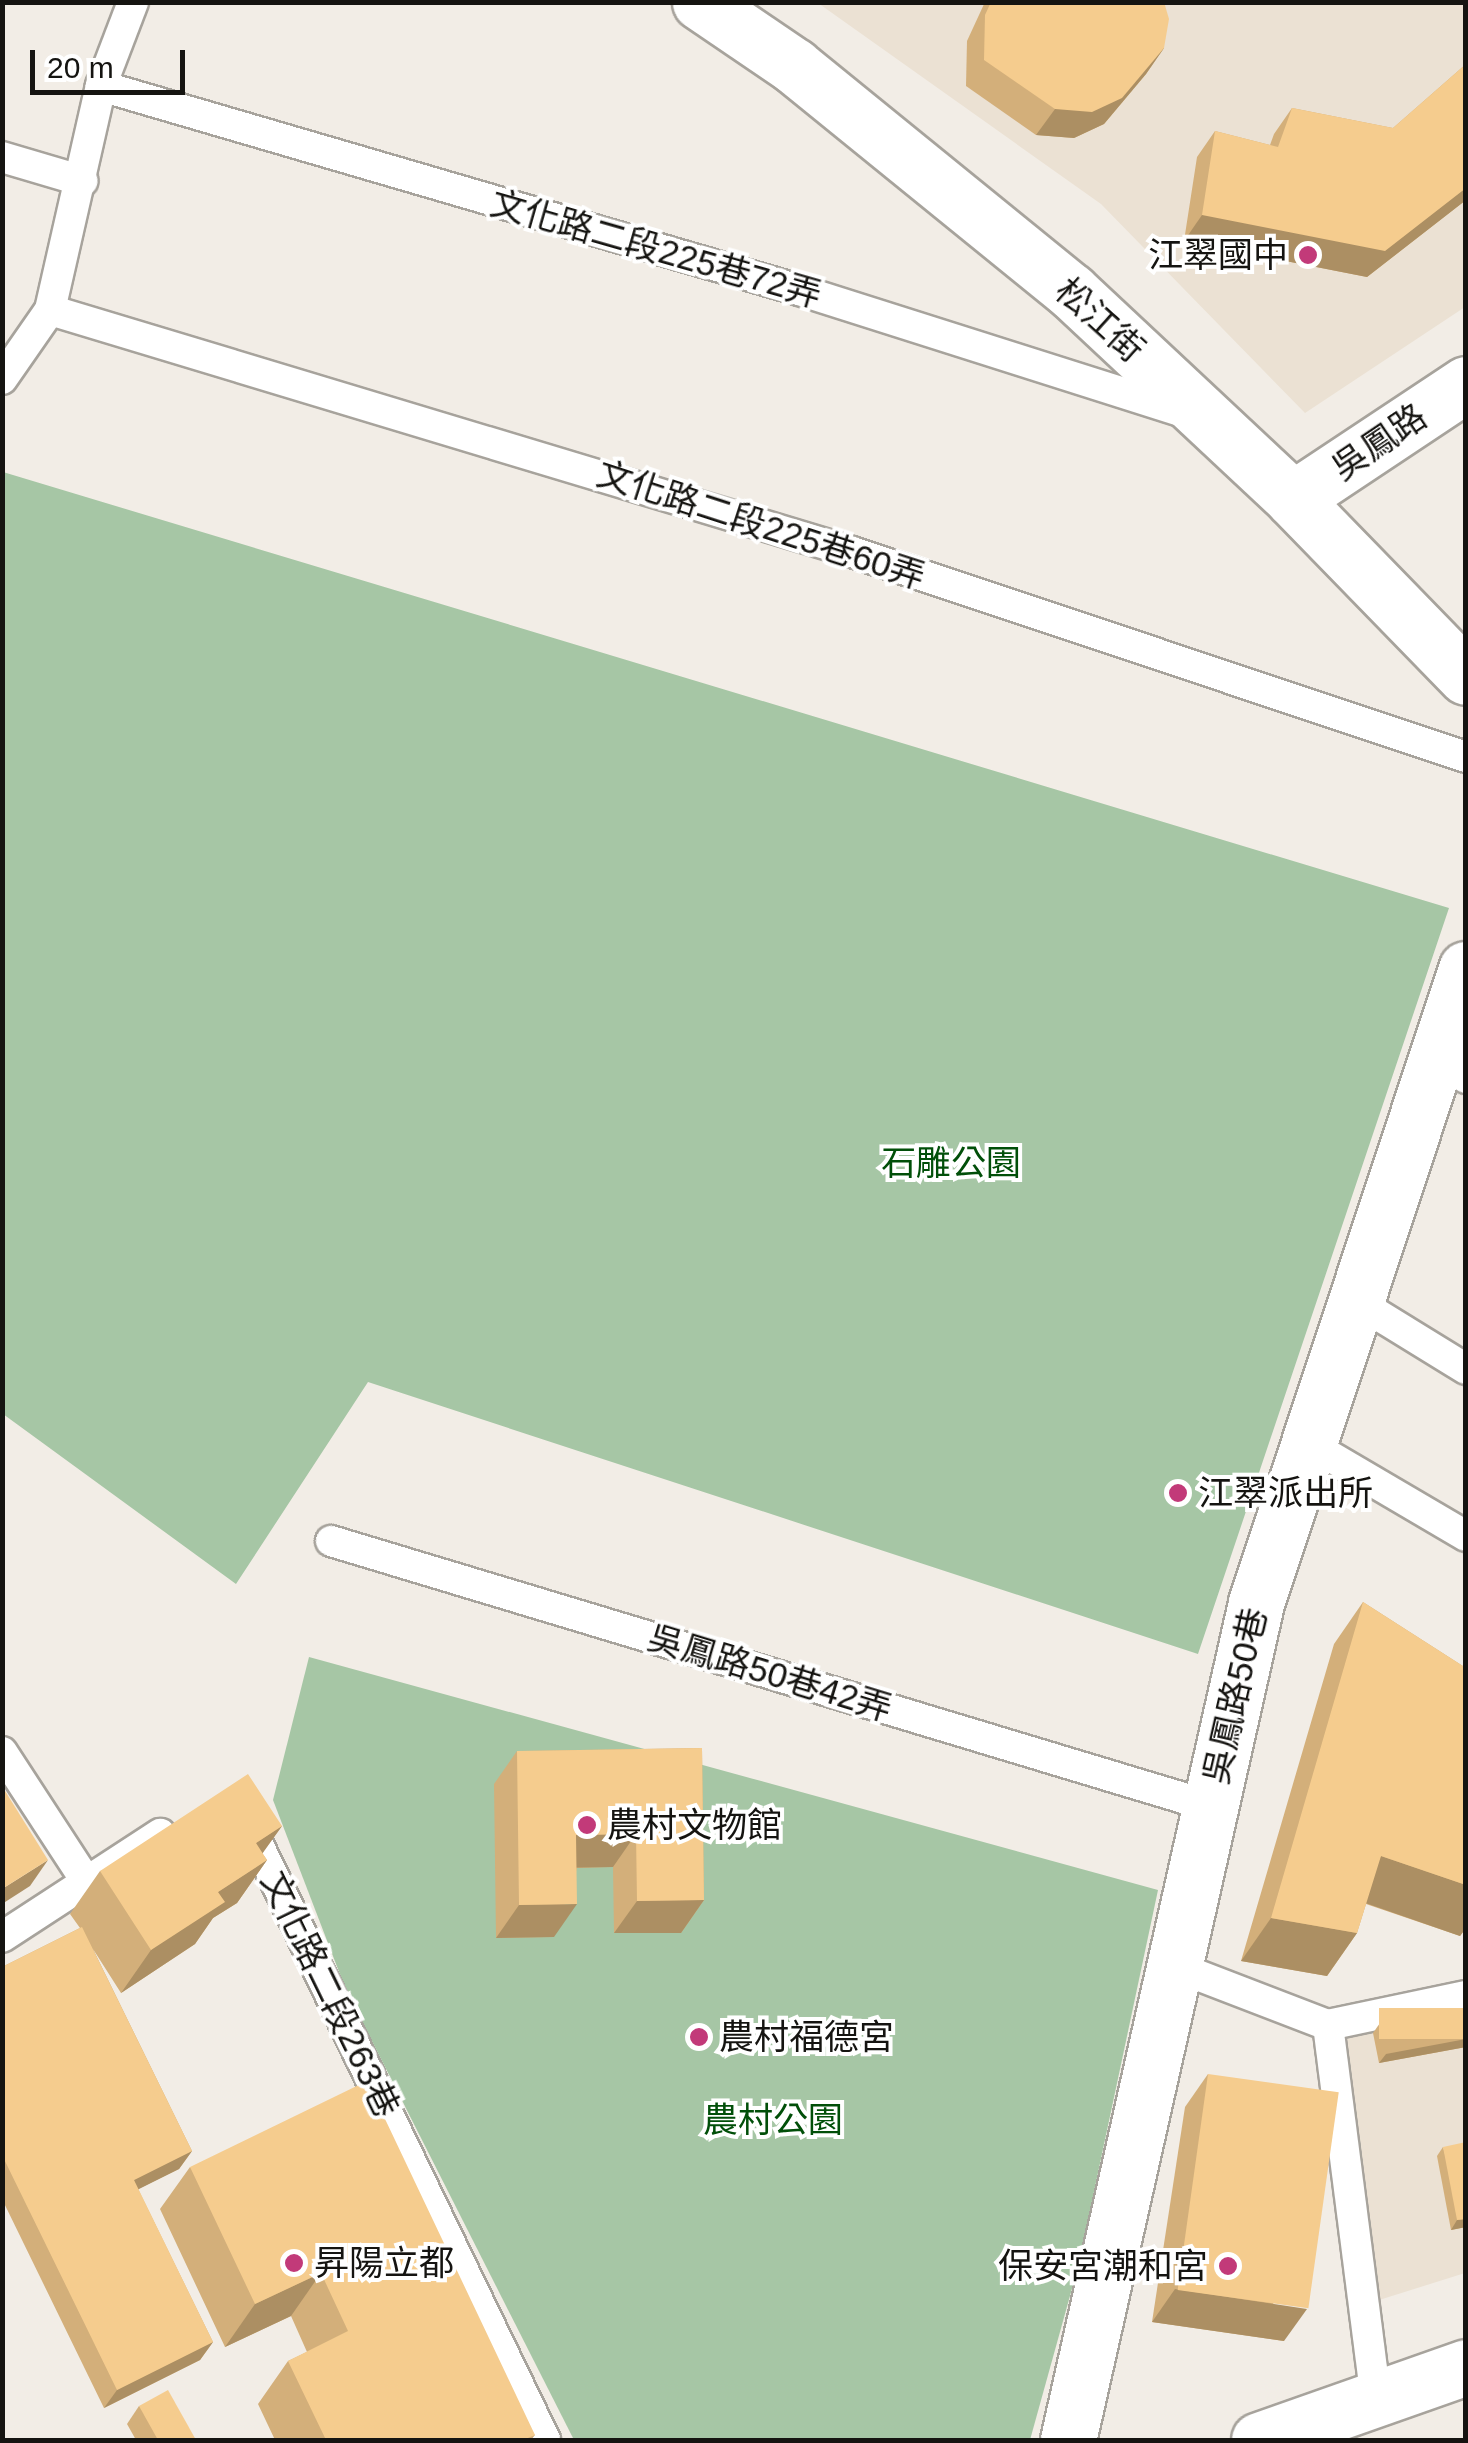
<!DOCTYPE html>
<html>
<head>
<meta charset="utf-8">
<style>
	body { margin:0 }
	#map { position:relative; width:1468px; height:2443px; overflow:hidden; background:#f2ede6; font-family:Arial,"Noto Sans TC",sans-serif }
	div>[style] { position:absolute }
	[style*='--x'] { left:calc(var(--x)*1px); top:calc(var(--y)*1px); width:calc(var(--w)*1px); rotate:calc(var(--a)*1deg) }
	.built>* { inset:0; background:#ebe1d3 }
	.green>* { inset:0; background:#a6c6a5 }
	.roads { filter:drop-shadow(2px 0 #a7a39c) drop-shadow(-2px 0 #a7a39c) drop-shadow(0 2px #a7a39c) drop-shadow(0 -2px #a7a39c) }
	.service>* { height:30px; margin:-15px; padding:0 15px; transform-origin:15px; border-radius:15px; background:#fff }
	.minor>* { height:55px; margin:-27.5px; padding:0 27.5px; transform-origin:27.5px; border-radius:27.5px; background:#fff }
	.tertiary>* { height:55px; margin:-27.5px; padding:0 27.5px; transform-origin:27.5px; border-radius:27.5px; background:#fff }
	.wall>* { inset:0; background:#d3af7a }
	.shaded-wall>* { inset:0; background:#ac8f63 }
	.building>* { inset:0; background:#f5cc8e; transform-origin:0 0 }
	.dots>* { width:28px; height:28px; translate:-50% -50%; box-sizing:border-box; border:5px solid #fff; border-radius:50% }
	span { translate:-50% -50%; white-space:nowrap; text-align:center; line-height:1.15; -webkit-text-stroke:8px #fff; paint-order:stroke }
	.street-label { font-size:35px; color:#151411 }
	.poi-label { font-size:35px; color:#151411 }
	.right { translate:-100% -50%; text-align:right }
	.left { translate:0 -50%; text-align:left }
	.park-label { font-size:35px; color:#014f09 }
	.frame { position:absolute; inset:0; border:5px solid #151411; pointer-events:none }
	.scale { position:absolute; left:30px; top:50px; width:155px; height:45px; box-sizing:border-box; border:5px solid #151411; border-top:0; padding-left:12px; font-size:30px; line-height:35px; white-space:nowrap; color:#151411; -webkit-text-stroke:8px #fff; paint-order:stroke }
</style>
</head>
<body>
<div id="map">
	<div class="built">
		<div style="clip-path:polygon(818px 3px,1465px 3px,1465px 307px,1305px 413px,1101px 204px)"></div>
		<div style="clip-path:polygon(1465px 2010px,1465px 2273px,1376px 2301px,1343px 2031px)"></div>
	</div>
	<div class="green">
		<div style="clip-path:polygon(3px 472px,1449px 908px,1198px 1654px,368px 1382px,236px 1584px,3px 1414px)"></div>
		<div style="clip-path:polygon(309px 1657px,1158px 1890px,1078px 2267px,1030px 2440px,574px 2440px,346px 1990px,273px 1800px)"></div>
	</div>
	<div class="roads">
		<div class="service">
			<div style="--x:101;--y:86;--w:727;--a:16.29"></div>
			<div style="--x:799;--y:290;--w:407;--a:17.6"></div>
			<div style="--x:2;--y:157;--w:84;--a:16.5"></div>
			<div style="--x:50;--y:310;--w:838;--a:16.79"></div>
			<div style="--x:852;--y:552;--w:647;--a:18.46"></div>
			<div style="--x:2;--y:379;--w:84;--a:-55.2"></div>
			<div style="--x:50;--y:310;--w:230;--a:-77.2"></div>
			<div style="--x:101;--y:86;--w:90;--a:-69.1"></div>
			<div style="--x:1436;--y:1057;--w:37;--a:35"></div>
			<div style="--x:1354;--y:1300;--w:132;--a:31.6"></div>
			<div style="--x:1311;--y:1445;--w:180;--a:30.4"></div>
			<div style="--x:331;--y:1541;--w:918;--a:16.78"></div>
			<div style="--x:2;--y:1752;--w:150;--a:56.9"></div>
			<div style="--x:249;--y:1826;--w:682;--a:64.26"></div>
			<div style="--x:2;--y:1937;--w:189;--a:-33.1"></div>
			<div style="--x:1174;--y:1966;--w:165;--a:21"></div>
			<div style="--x:1328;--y:2025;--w:141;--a:-11.9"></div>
			<div style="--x:1328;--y:2025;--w:377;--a:82.7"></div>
		</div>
		<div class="minor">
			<div style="--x:700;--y:2;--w:114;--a:34.2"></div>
			<div style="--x:794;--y:66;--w:357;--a:39.1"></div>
			<div style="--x:1071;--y:291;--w:304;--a:43.1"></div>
			<div style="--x:1293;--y:499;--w:248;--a:45.8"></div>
			<div style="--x:1293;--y:499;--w:208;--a:-33.6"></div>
			<div style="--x:1068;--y:2440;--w:858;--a:-77.34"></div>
			<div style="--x:1256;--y:1603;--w:668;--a:-71.67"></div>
		</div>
		<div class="tertiary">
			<div style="--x:1259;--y:2440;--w:219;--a:-19.4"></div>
		</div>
	</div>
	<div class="wall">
		<div style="clip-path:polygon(985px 2px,1164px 2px,1164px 48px,1146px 74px,1104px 124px,1074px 138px,1036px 135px,966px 86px,967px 41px)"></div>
		<div style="clip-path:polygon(1466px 64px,1466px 200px,1367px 277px,1184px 241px,1197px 157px,1215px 131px,1270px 145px,1274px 134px,1292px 108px,1393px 128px)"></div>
		<div style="clip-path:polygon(1363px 1602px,1466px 1668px,1466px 1928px,1460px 1936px,1366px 1904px,1357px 1933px,1327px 1976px,1241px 1961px,1334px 1644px)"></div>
		<div style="clip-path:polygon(702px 1748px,704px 1900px,681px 1933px,614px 1933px,613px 1867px,577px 1868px,554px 1937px,496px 1938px,494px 1784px,517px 1751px)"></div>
		<div style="clip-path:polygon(282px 1826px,262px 1853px,267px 1860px,237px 1903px,213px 1918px,195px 1944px,121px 1993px,93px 1949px,192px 2151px,179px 2169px,138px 2189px,213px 2342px,200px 2360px,104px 2408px,2px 2199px,2px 1967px,80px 1928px,70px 1914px,100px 1871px)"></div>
		<div style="clip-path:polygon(1466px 2008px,1466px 2047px,1379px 2063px,1373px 2033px,1380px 2023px)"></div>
		<div style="clip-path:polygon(1208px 2074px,1284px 2341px,1152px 2322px,1185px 2107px)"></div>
		<div style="clip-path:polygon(1443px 2147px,1466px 2227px,1451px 2230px,1437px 2156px)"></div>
		<div style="clip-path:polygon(190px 2167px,535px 2435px,531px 2440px,275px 2440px,258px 2404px,288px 2361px,307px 2352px,291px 2316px,225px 2347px,160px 2209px)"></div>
		<div style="clip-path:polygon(139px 2406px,196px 2440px,136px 2440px,127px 2424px)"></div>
	</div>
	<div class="shaded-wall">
		<div style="clip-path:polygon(1164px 48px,1146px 74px,1104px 124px,1074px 138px,1036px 135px,1055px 109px)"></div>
		<div style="clip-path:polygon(1466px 188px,1466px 200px,1367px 277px,1184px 241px,1202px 215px)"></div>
		<div style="clip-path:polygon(282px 1826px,252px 1868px,256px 1843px)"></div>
		<div style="clip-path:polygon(636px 1834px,613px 1867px,553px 1868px,576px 1835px)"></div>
		<div style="clip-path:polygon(1381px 1856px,1466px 1885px,1466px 1928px,1460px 1936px,1351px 1898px)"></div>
		<div style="clip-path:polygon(48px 1860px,30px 1886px,2px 1904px,2px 1889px)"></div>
		<div style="clip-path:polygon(267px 1860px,237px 1903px,213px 1918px,195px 1944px,121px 1993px,151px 1950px,218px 1892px)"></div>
		<div style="clip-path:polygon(704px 1900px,681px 1933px,614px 1933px,637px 1901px)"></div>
		<div style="clip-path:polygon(577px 1904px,554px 1937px,496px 1938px,519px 1905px)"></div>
		<div style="clip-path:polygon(1271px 1918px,1357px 1933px,1327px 1976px,1241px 1961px)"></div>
		<div style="clip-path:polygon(1466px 2039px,1466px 2047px,1379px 2063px,1386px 2054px)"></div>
		<div style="clip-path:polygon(192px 2151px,179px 2169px,121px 2198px,134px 2180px)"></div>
		<div style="clip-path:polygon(1466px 2219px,1466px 2227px,1451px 2230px,1457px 2220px)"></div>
		<div style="clip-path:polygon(321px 2273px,291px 2316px,225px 2347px,255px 2304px)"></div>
		<div style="clip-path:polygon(1175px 2289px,1307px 2309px,1284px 2341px,1152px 2322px)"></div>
		<div style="clip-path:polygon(213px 2342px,200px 2360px,104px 2408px,117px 2390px)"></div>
	</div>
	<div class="building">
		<div style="clip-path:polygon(991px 2px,1164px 2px,1169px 19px,1164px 48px,1122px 98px,1092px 112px,1055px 109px,984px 60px,985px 15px)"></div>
		<div style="clip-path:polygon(1466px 64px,1466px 188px,1385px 251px,1202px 215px,1215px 131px,1278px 147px,1292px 108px,1393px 128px)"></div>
		<div style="clip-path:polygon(1363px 1602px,1466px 1668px,1466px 1885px,1381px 1856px,1357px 1933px,1271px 1918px)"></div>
		<div style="clip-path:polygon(702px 1748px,704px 1900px,637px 1901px,636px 1834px,576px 1835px,577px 1904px,519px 1905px,517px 1751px)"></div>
		<div style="clip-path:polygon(248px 1774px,282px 1826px,256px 1843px,267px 1860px,218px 1892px,225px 1902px,151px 1950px,100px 1871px)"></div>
		<div style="clip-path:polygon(2px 1786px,48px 1860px,2px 1889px)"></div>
		<div style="clip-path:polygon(82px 1927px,192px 2151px,134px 2180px,213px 2342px,117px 2390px,2px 2155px,2px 1967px)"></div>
		<div style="left:1466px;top:2008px;width:31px;height:87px;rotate:90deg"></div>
		<div style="left:1208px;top:2074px;width:132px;height:218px;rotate:8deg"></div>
		<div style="clip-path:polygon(367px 2081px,535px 2435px,523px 2440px,326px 2440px,288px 2361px,348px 2331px,321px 2273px,255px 2304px,190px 2167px)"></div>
		<div style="clip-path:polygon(1466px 2142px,1466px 2219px,1457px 2220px,1443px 2147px)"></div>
		<div style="clip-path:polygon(168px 2390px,196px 2440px,158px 2440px,139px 2406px)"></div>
	</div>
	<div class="dots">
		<div style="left:1308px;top:255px;background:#c23a79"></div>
		<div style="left:1178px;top:1493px;background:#c23a79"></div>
		<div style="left:587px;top:1825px;background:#c23a79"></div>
		<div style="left:699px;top:2037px;background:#c23a79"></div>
		<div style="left:294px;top:2263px;background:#c23a79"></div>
		<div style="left:1228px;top:2266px;background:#c23a79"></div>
	</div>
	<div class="street-label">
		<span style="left:656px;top:249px;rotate:16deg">文化路二段225巷72弄</span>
		<span style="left:1100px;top:320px;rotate:42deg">松江街</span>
		<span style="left:1379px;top:442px;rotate:-34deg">吳鳳路</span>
		<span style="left:761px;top:525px;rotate:18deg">文化路二段225巷60弄</span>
		<span style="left:770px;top:1673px;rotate:17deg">吳鳳路50巷42弄</span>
		<span style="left:1235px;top:1696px;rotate:-77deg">吳鳳路50巷</span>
		<span style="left:330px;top:1994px;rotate:64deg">文化路二段263巷</span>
	</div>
	<div class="poi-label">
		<span class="right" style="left:1288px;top:255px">江翠國中</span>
		<span class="left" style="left:1198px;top:1493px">江翠派出所</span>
		<span class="left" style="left:607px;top:1825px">農村文物館</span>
		<span class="left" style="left:719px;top:2037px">農村福德宮</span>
		<span class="left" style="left:314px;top:2263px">昇陽立都</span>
		<span class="right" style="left:1208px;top:2266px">保安宮潮和宮</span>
	</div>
	<div class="park-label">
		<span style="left:951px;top:1163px">石雕公園</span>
		<span style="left:773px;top:2120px">農村公園</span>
	</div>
	<div class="frame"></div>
	<div class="scale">20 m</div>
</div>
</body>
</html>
